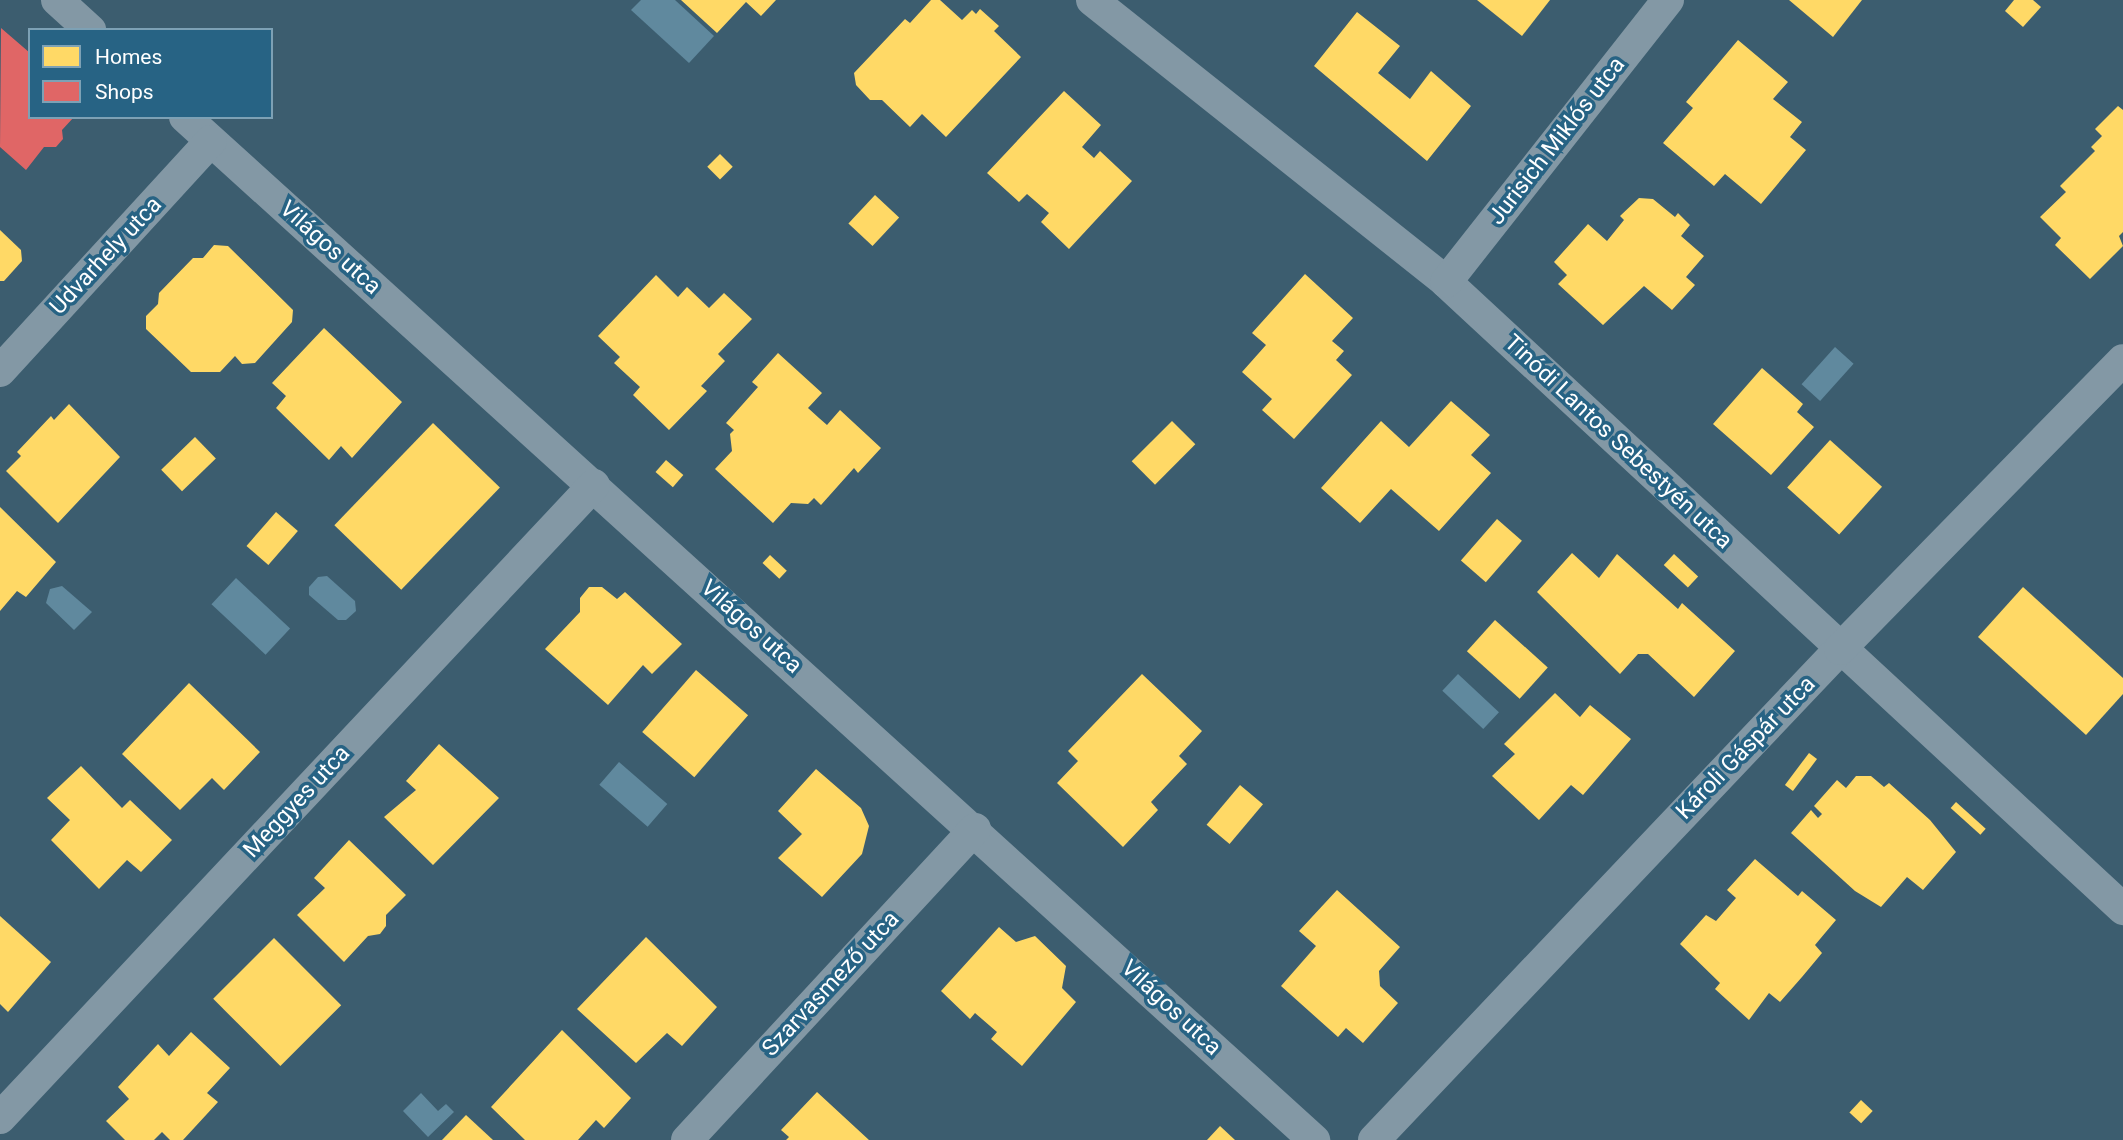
<!DOCTYPE html>
<html>
<head>
<meta charset="utf-8">
<style>
	body { margin:0 }
	#map { position:relative; width:2123px; height:1140px; overflow:hidden; background:#3c5d6f; font-family:Roboto,sans-serif }
	div>[style] { position:absolute }
	[style*='--x'] { left:calc(var(--x)*1px); top:calc(var(--y)*1px); width:calc(var(--w)*1px); rotate:calc(var(--a)*1deg) }
	.water>* { inset:0; background:#60899e; transform-origin:0 0 }
	.homes>* { inset:0; background:#ffd966; transform-origin:0 0 }
	.shops>* { inset:0; background:#e06666 }
	.street>* { height:32px; margin:-16px; padding:0 16px; transform-origin:16px; border-radius:16px; background:#8398a5 }
	span { translate:-50% -50%; white-space:nowrap; text-align:center; line-height:1.15; -webkit-text-stroke:7px #276384; paint-order:stroke }
	.street-label { font-size:23px; color:#fff }
	.legend { position:absolute; left:28px; top:28px; width:245px; height:91px; box-sizing:border-box; background:#276384; border:2px solid #7da1b5; margin:0; padding:9px 12px; list-style:none; font-size:21px; color:#fff }
	.legend li { display:flex; align-items:center; gap:14px; height:35px }
	.legend b { width:35px; border:2px solid #7da1b5 }
</style>
</head>
<body>
<div id="map">
	<div class="water">
		<div style="clip-path:polygon(641px 0,675px 0,714px 36px,689px 63px,631px 10px)"></div>
		<div style="left:1835px;top:347px;width:25px;height:50px;rotate:42deg"></div>
		<div style="clip-path:polygon(327px 576px,355px 601px,356px 611px,346px 620px,338px 620px,309px 595px,309px 587px,318px 577px)"></div>
		<div style="left:236px;top:578px;width:74px;height:36px;rotate:43deg"></div>
		<div style="clip-path:polygon(62px 586px,92px 612px,74px 630px,46px 603px,50px 589px)"></div>
		<div style="left:1458px;top:674px;width:56px;height:23px;rotate:43deg"></div>
		<div style="left:619px;top:762px;width:64px;height:30px;rotate:41deg"></div>
		<div style="clip-path:polygon(421px 1093px,438px 1111px,446px 1104px,454px 1112px,428px 1137px,403px 1111px)"></div>
	</div>
	<div class="homes">
		<div style="clip-path:polygon(681px 0,776px 0,761px 16px,746px 2px,717px 33px)"></div>
		<div style="clip-path:polygon(931px 0,940px 0,962px 20px,972px 10px,976px 14px,980px 9px,999px 26px,994px 31px,1021px 57px,946px 137px,922px 114px,910px 127px,882px 100px,870px 100px,856px 85px,854px 73px,905px 19px,910px 23px)"></div>
		<div style="clip-path:polygon(1477px 0,1550px 0,1522px 36px)"></div>
		<div style="clip-path:polygon(1789px 0,1862px 0,1833px 37px)"></div>
		<div style="clip-path:polygon(2014px 0,2033px 0,2041px 7px,2023px 27px,2005px 11px)"></div>
		<div style="clip-path:polygon(1357px 12px,1400px 46px,1378px 73px,1410px 99px,1431px 71px,1471px 106px,1427px 161px,1314px 66px)"></div>
		<div style="clip-path:polygon(1738px 40px,1788px 82px,1773px 99px,1802px 122px,1790px 137px,1806px 150px,1761px 204px,1725px 174px,1714px 186px,1663px 143px,1693px 108px,1686px 102px)"></div>
		<div style="clip-path:polygon(1064px 91px,1101px 125px,1082px 147px,1094px 158px,1100px 151px,1132px 181px,1069px 249px,1041px 222px,1049px 213px,1027px 194px,1019px 202px,987px 173px)"></div>
		<div style="clip-path:polygon(2118px 106px,2123px 110px,2123px 232px,2119px 236px,2123px 246px,2090px 279px,2055px 245px,2061px 238px,2040px 217px,2066px 192px,2060px 186px,2095px 151px,2091px 147px,2102px 136px,2095px 129px)"></div>
		<div style="left:720px;top:154px;width:18px;height:18px;rotate:45deg"></div>
		<div style="left:875px;top:195px;width:33px;height:39px;rotate:43deg"></div>
		<div style="clip-path:polygon(1639px 198px,1653px 199px,1675px 217px,1678px 213px,1690px 225px,1681px 236px,1704px 256px,1686px 277px,1695px 285px,1672px 310px,1644px 286px,1603px 325px,1558px 284px,1567px 275px,1554px 262px,1588px 224px,1607px 241px,1624px 220px,1620px 216px)"></div>
		<div style="clip-path:polygon(0 230px,21px 250px,22px 261px,4px 281px,0 281px)"></div>
		<div style="clip-path:polygon(214px 245px,228px 246px,293px 310px,292px 322px,255px 363px,242px 364px,235px 356px,220px 372px,191px 372px,146px 329px,146px 316px,158px 304px,159px 293px,193px 258px,203px 258px)"></div>
		<div style="clip-path:polygon(1305px 274px,1353px 318px,1332px 341px,1344px 351px,1336px 360px,1352px 375px,1294px 439px,1262px 410px,1272px 399px,1242px 372px,1266px 345px,1252px 333px)"></div>
		<div style="clip-path:polygon(656px 275px,678px 297px,687px 287px,709px 308px,724px 293px,752px 319px,718px 354px,725px 361px,701px 386px,707px 391px,669px 430px,633px 395px,640px 387px,614px 363px,620px 357px,598px 336px)"></div>
		<div style="clip-path:polygon(324px 328px,402px 402px,352px 458px,341px 446px,329px 460px,276px 408px,286px 396px,272px 383px)"></div>
		<div style="clip-path:polygon(778px 353px,822px 393px,808px 408px,819px 418px,827px 425px,840px 410px,881px 448px,858px 473px,854px 468px,821px 505px,814px 498px,808px 504px,791px 503px,773px 523px,715px 469px,732px 451px,730px 434px,734px 430px,726px 423px,758px 387px,752px 382px)"></div>
		<div style="clip-path:polygon(1762px 368px,1803px 404px,1797px 412px,1814px 427px,1771px 475px,1713px 424px)"></div>
		<div style="clip-path:polygon(1451px 401px,1490px 435px,1471px 455px,1491px 473px,1439px 531px,1391px 489px,1360px 523px,1321px 488px,1381px 421px,1409px 447px)"></div>
		<div style="clip-path:polygon(69px 404px,120px 457px,58px 523px,6px 471px,21px 456px,17px 452px,51px 416px,54px 420px)"></div>
		<div style="left:1172px;top:421px;width:33px;height:57px;rotate:45deg"></div>
		<div style="left:433px;top:423px;width:93px;height:142px;rotate:44deg"></div>
		<div style="left:195px;top:437px;width:30px;height:47px;rotate:46deg"></div>
		<div style="left:1830px;top:440px;width:70px;height:64px;rotate:42deg"></div>
		<div style="left:666px;top:460px;width:23px;height:16px;rotate:41deg"></div>
		<div style="clip-path:polygon(0 507px,56px 562px,26px 597px,17px 591px,0 611px)"></div>
		<div style="left:276px;top:512px;width:29px;height:45px;rotate:41deg"></div>
		<div style="left:1497px;top:519px;width:33px;height:55px;rotate:41deg"></div>
		<div style="clip-path:polygon(1572px 553px,1599px 578px,1617px 554px,1678px 609px,1682px 603px,1735px 651px,1694px 697px,1648px 654px,1638px 654px,1620px 674px,1537px 592px)"></div>
		<div style="left:1674px;top:554px;width:33px;height:15px;rotate:43deg"></div>
		<div style="left:770px;top:555px;width:23px;height:11px;rotate:43deg"></div>
		<div style="clip-path:polygon(589px 587px,602px 587px,617px 599px,625px 592px,682px 644px,652px 674px,643px 665px,608px 705px,545px 649px,580px 612px,580px 598px)"></div>
		<div style="clip-path:polygon(2023px 587px,2123px 678px,2123px 694px,2086px 735px,1978px 637px)"></div>
		<div style="left:1495px;top:620px;width:71px;height:42px;rotate:42deg"></div>
		<div style="left:696px;top:670px;width:69px;height:82px;rotate:41deg"></div>
		<div style="clip-path:polygon(1142px 674px,1202px 731px,1179px 756px,1187px 764px,1151px 802px,1158px 810px,1123px 847px,1057px 783px,1078px 761px,1068px 751px)"></div>
		<div style="clip-path:polygon(189px 683px,260px 752px,224px 790px,212px 778px,180px 810px,122px 754px)"></div>
		<div style="clip-path:polygon(1555px 693px,1580px 717px,1590px 705px,1631px 739px,1583px 795px,1571px 785px,1539px 820px,1492px 776px,1515px 754px,1504px 744px)"></div>
		<div style="clip-path:polygon(439px 744px,499px 798px,433px 865px,384px 817px,416px 790px,406px 781px)"></div>
		<div style="left:1809px;top:753px;width:10px;height:40px;rotate:37deg"></div>
		<div style="clip-path:polygon(81px 766px,122px 808px,130px 800px,172px 840px,141px 872px,127px 860px,99px 889px,51px 840px,70px 820px,47px 798px)"></div>
		<div style="clip-path:polygon(816px 769px,861px 808px,869px 826px,862px 854px,822px 897px,778px 858px,802px 834px,778px 811px)"></div>
		<div style="clip-path:polygon(1856px 776px,1871px 776px,1884px 787px,1889px 783px,1930px 820px,1956px 852px,1923px 890px,1907px 877px,1881px 907px,1855px 891px,1791px 833px,1811px 810px,1818px 818px,1822px 814px,1814px 806px,1837px 780px,1846px 788px)"></div>
		<div style="left:1240px;top:785px;width:30px;height:52px;rotate:40deg"></div>
		<div style="left:1956px;top:802px;width:40px;height:8px;rotate:42deg"></div>
		<div style="clip-path:polygon(349px 840px,406px 895px,386px 915px,386px 926px,380px 934px,368px 936px,344px 962px,297px 915px,325px 888px,314px 878px)"></div>
		<div style="clip-path:polygon(1755px 859px,1798px 896px,1802px 891px,1836px 920px,1815px 945px,1822px 953px,1802px 977px,1780px 1002px,1769px 993px,1749px 1020px,1715px 989px,1720px 983px,1680px 944px,1706px 915px,1716px 921px,1736px 898px,1727px 890px)"></div>
		<div style="clip-path:polygon(1337px 890px,1400px 947px,1379px 971px,1380px 986px,1398px 1003px,1363px 1043px,1346px 1028px,1338px 1037px,1281px 986px,1316px 946px,1299px 931px)"></div>
		<div style="clip-path:polygon(0 916px,51px 962px,8px 1012px,0 1004px)"></div>
		<div style="clip-path:polygon(999px 927px,1016px 942px,1035px 936px,1066px 966px,1062px 988px,1076px 1002px,1022px 1066px,991px 1039px,997px 1032px,975px 1013px,970px 1019px,941px 991px)"></div>
		<div style="clip-path:polygon(646px 937px,717px 1007px,682px 1046px,667px 1033px,636px 1063px,577px 1009px)"></div>
		<div style="left:274px;top:938px;width:95px;height:86px;rotate:45deg"></div>
		<div style="clip-path:polygon(562px 1030px,631px 1098px,604px 1128px,596px 1120px,578px 1140px,525px 1140px,491px 1107px)"></div>
		<div style="clip-path:polygon(191px 1032px,230px 1068px,207px 1093px,218px 1102px,183px 1140px,170px 1140px,162px 1132px,154px 1140px,125px 1140px,106px 1121px,129px 1099px,118px 1087px,158px 1044px,169px 1056px)"></div>
		<div style="clip-path:polygon(817px 1092px,869px 1140px,786px 1140px,789px 1137px,781px 1130px)"></div>
		<div style="left:1861px;top:1100px;width:16px;height:17px;rotate:43deg"></div>
		<div style="clip-path:polygon(466px 1115px,493px 1140px,442px 1140px)"></div>
		<div style="clip-path:polygon(1220px 1126px,1235px 1140px,1207px 1140px)"></div>
	</div>
	<div class="shops">
		<div style="clip-path:polygon(1px 28px,30px 53px,30px 117px,74px 117px,62px 130px,63px 139px,56px 147px,44px 147px,26px 170px,0 147px)"></div>
	</div>
	<div class="street">
		<div style="--x:57;--y:0;--w:45;--a:42.3"></div>
		<div style="--x:1092;--y:0;--w:453;--a:38.5"></div>
		<div style="--x:1446;--y:282;--w:923;--a:42.8"></div>
		<div style="--x:185;--y:117;--w:1524;--a:42.18"></div>
		<div style="--x:1446;--y:282;--w:359;--a:-51.8"></div>
		<div style="--x:0;--y:371;--w:312;--a:-47.5"></div>
		<div style="--x:0;--y:1118;--w:868;--a:-46.82"></div>
		<div style="--x:687;--y:1140;--w:424;--a:-47.2"></div>
		<div style="--x:1374;--y:1140;--w:677;--a:-46.5"></div>
		<div style="--x:1840;--y:649;--w:404;--a:-45.6"></div>
	</div>
	<div class="street-label">
		<span style="left:1557px;top:141px;rotate:-52deg">Jurisich Miklós utca</span>
		<span style="left:330px;top:248px;rotate:42deg">Világos utca</span>
		<span style="left:106px;top:256px;rotate:-47deg">Udvarhely utca</span>
		<span style="left:1618px;top:442px;rotate:43deg">Tinódi Lantos Sebestyén utca</span>
		<span style="left:751px;top:627px;rotate:42deg">Világos utca</span>
		<span style="left:1746px;top:748px;rotate:-46deg">Károli Gáspár utca</span>
		<span style="left:297px;top:802px;rotate:-47deg">Meggyes utca</span>
		<span style="left:831px;top:984px;rotate:-47deg">Szarvasmező utca</span>
		<span style="left:1171px;top:1008px;rotate:43deg">Világos utca</span>
	</div>
	<ul class="legend">
	<li><b style="height:19px;background:#ffd966"></b>Homes</li>
	<li><b style="height:19px;background:#e06666"></b>Shops</li>
	</ul>
</div>
</body>
</html>
